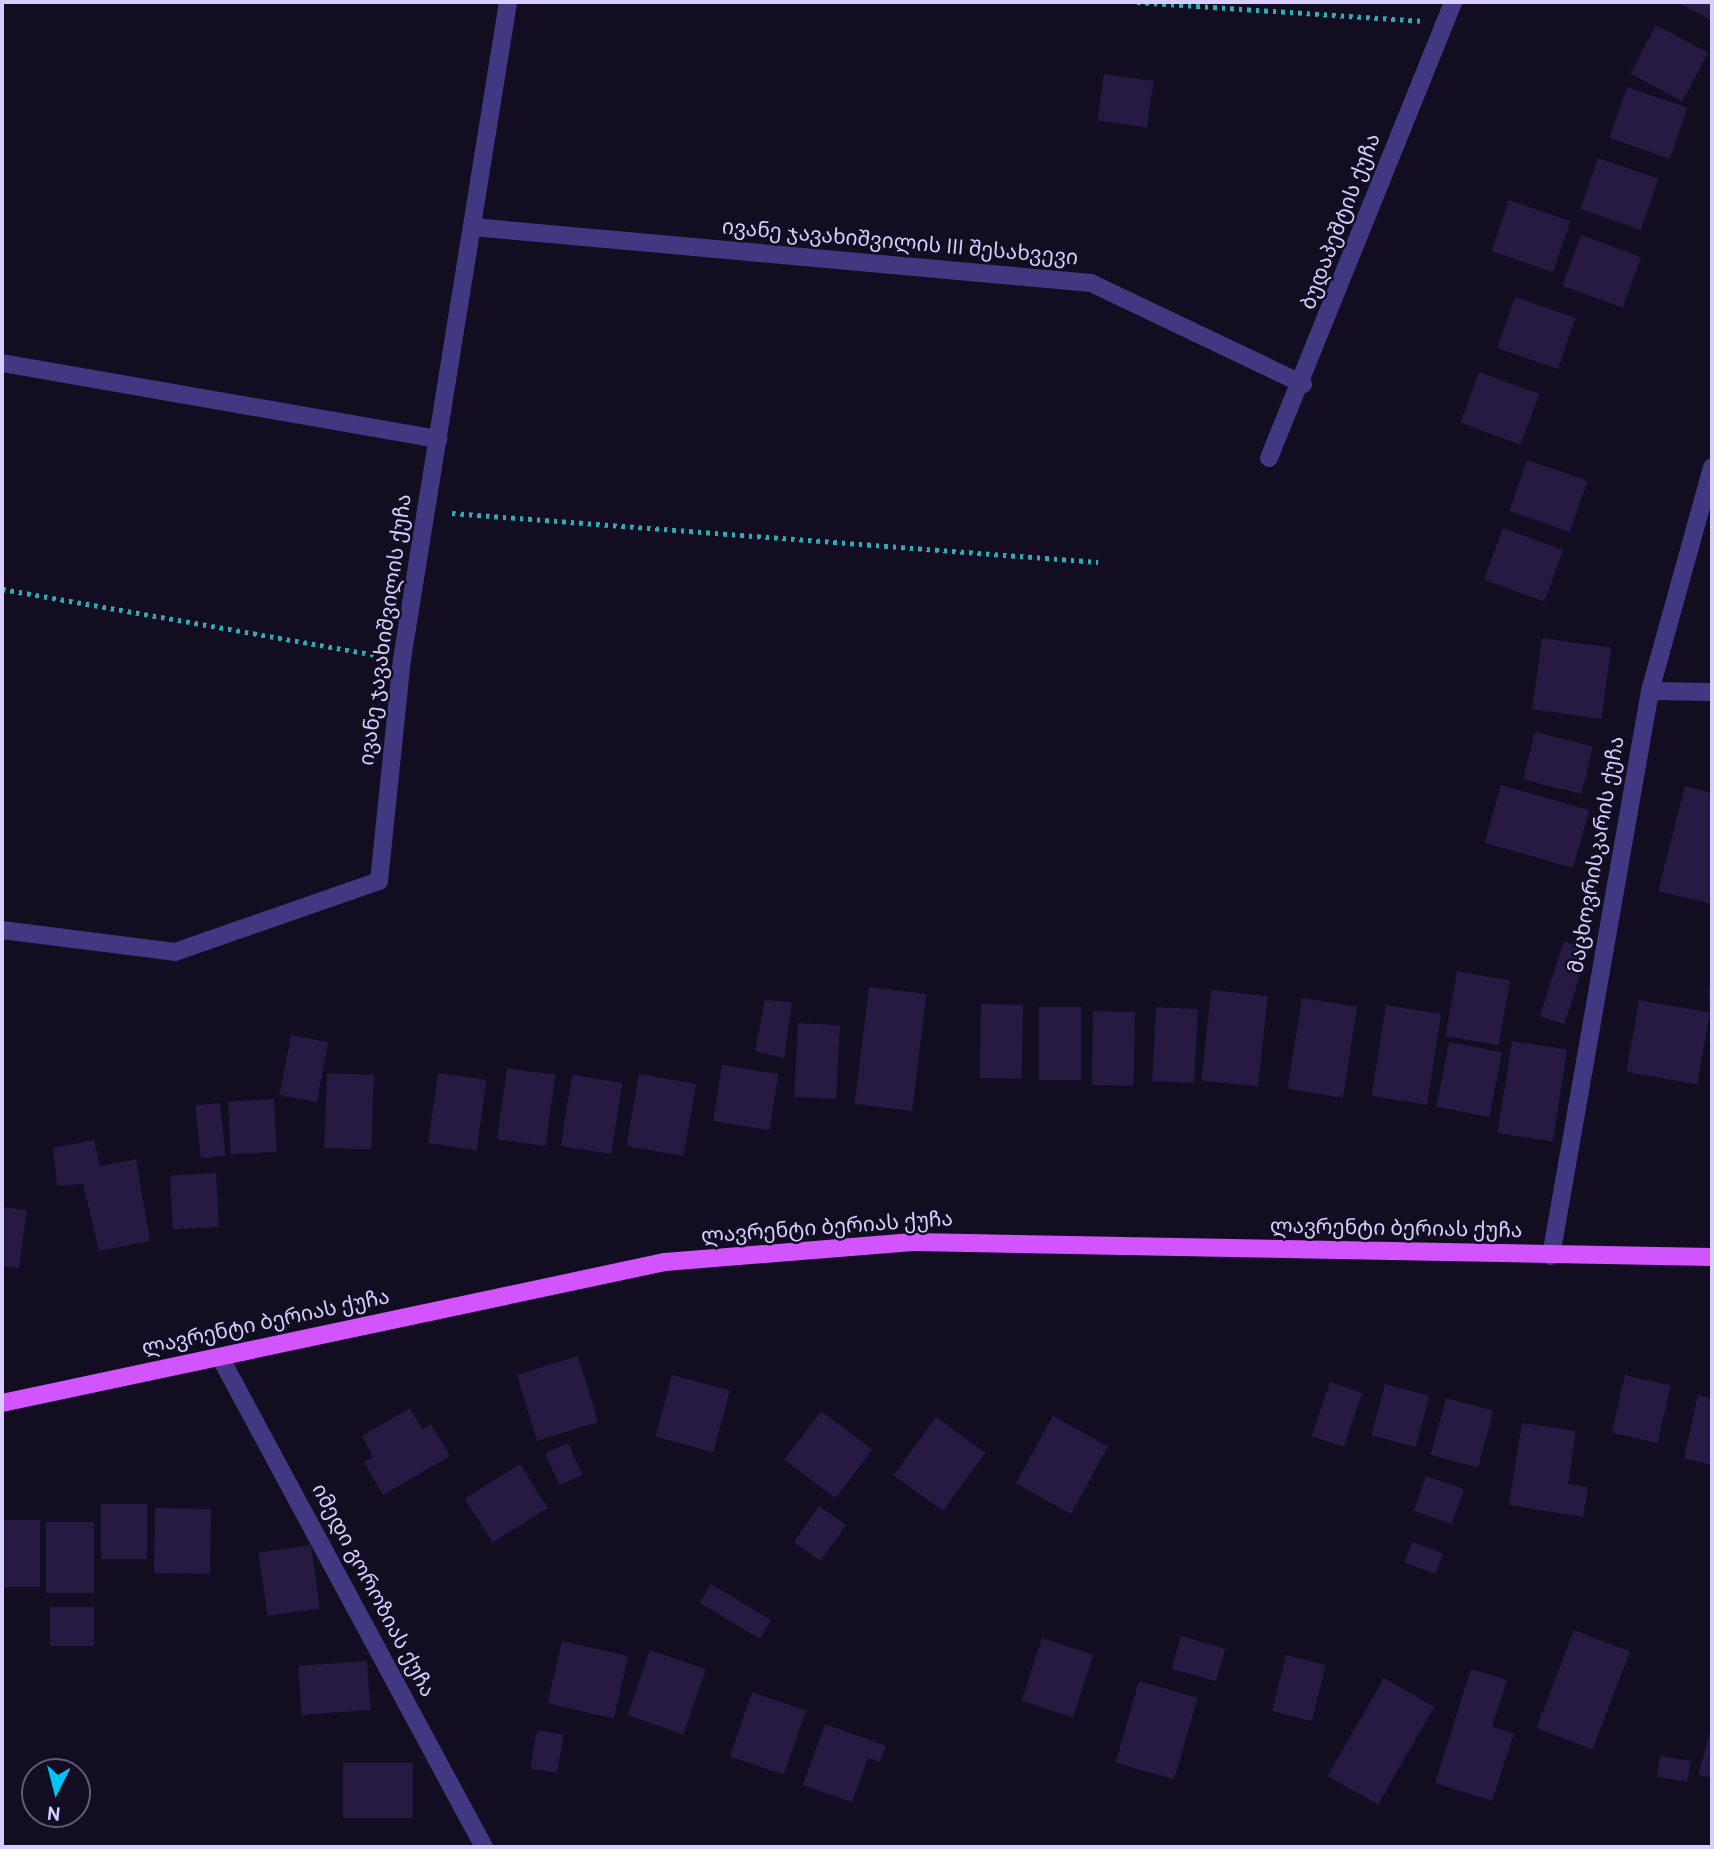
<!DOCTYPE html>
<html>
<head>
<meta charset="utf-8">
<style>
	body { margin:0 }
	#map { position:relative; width:1714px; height:1849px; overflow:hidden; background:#120d21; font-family:Overpass,"Noto Sans Georgian",sans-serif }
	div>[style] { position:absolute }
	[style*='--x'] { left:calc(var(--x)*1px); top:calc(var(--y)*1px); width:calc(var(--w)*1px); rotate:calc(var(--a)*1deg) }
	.building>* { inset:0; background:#261942; transform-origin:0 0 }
	.path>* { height:4.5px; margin-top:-2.25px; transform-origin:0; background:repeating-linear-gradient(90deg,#2cadb4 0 3.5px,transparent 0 8.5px) }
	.minor>* { height:18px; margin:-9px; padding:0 9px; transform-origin:9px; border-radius:9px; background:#423781 }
	.major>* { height:18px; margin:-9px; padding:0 9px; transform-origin:9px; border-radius:9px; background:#d254ff }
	span { translate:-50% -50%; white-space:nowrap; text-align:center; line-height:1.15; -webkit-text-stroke:5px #120d21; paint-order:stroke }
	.street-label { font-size:21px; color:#d8cdff }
	.frame { position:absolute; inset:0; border:4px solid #d8cdff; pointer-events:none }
	.north { position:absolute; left:21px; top:1758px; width:70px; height:70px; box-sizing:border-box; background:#120d21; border:2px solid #615a7a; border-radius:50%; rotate:186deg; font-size:19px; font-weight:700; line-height:28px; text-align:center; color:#d8cdff }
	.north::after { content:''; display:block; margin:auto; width:24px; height:32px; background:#00c4f8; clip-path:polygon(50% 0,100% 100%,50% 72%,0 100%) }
</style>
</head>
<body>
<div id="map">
	<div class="building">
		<div style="clip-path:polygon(1678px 2px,1712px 2px,1712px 21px)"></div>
		<div style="left:1656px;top:25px;width:59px;height:55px;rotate:28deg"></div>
		<div style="left:1104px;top:74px;width:50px;height:47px;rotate:8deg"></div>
		<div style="left:1627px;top:87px;width:64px;height:54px;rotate:19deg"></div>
		<div style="left:1598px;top:158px;width:64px;height:54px;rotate:19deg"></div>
		<div style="left:1509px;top:200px;width:65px;height:54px;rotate:19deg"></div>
		<div style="left:1581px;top:235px;width:64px;height:54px;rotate:20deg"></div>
		<div style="left:1515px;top:297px;width:64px;height:54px;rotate:19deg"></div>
		<div style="left:1479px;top:372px;width:64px;height:54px;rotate:20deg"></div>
		<div style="left:1527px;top:460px;width:64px;height:54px;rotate:19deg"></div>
		<div style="left:1503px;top:528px;width:64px;height:55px;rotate:20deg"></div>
		<div style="left:1542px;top:638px;width:70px;height:72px;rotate:8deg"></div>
		<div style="left:1535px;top:732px;width:60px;height:49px;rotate:14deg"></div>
		<div style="left:1501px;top:785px;width:92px;height:60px;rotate:16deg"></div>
		<div style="clip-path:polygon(1685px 786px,1712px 793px,1712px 904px,1658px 891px)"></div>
		<div style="left:1564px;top:941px;width:26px;height:79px;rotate:18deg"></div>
		<div style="left:1457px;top:971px;width:54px;height:66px;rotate:10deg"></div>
		<div style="left:869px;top:987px;width:58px;height:118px;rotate:7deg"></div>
		<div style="clip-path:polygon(1708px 988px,1712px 989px,1712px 1013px,1710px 1013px)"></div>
		<div style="left:1211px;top:990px;width:57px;height:91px;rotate:6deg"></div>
		<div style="left:1302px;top:998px;width:56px;height:92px;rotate:9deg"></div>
		<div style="clip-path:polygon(765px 1000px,792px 1002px,784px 1058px,755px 1051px)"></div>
		<div style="left:1639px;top:1000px;width:72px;height:73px;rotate:10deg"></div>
		<div style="left:981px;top:1004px;width:42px;height:74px;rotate:1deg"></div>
		<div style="left:1386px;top:1005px;width:56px;height:92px;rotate:9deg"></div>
		<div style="left:1039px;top:1007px;width:42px;height:73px"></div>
		<div style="left:1156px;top:1007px;width:42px;height:74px;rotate:3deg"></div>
		<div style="left:1093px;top:1011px;width:42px;height:74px;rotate:1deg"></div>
		<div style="left:798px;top:1023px;width:42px;height:74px;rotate:3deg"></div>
		<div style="left:291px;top:1035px;width:38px;height:61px;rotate:11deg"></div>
		<div style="left:1512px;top:1041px;width:56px;height:93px;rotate:9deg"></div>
		<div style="left:1449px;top:1042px;width:54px;height:66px;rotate:11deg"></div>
		<div style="left:722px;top:1065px;width:57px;height:57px;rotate:9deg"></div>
		<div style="left:507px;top:1068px;width:49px;height:72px;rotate:8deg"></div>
		<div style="left:327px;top:1073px;width:47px;height:75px;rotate:2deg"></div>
		<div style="left:438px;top:1073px;width:49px;height:71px;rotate:8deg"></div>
		<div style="left:639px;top:1074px;width:58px;height:73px;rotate:10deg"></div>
		<div style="left:572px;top:1075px;width:51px;height:72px;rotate:9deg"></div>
		<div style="left:274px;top:1099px;width:53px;height:46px;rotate:87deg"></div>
		<div style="left:220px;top:1103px;width:53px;height:25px;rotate:84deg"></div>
		<div style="clip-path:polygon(94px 1140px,100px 1166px,136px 1159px,150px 1241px,99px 1251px,83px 1184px,57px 1186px,53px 1148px)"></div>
		<div style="left:216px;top:1173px;width:54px;height:46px;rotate:87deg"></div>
		<div style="clip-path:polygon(2px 1207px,27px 1210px,19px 1268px,2px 1266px)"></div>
		<div style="left:578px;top:1356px;width:69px;height:64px;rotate:73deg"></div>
		<div style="left:672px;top:1375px;width:60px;height:64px;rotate:15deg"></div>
		<div style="left:1625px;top:1375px;width:47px;height:59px;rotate:13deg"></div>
		<div style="left:1330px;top:1382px;width:34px;height:57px;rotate:19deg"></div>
		<div style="left:1385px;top:1384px;width:46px;height:53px;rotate:15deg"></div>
		<div style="clip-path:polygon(1698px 1395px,1712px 1399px,1712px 1465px,1684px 1458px)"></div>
		<div style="left:1446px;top:1398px;width:49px;height:59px;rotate:15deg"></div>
		<div style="clip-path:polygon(410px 1408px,422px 1429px,431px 1424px,450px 1456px,383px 1495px,364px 1462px,373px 1457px,362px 1436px)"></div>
		<div style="left:821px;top:1411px;width:64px;height:61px;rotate:37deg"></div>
		<div style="left:1053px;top:1416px;width:63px;height:77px;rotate:29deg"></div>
		<div style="left:936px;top:1417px;width:61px;height:72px;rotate:36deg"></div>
		<div style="clip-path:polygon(1522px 1423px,1576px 1431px,1568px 1484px,1588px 1487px,1583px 1517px,1509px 1505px)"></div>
		<div style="left:568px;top:1443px;width:35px;height:25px;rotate:66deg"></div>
		<div style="left:520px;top:1464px;width:52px;height:65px;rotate:58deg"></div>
		<div style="left:1426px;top:1476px;width:40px;height:37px;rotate:19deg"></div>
		<div style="left:101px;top:1504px;width:46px;height:55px"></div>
		<div style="left:819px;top:1506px;width:33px;height:44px;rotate:35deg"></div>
		<div style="left:155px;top:1508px;width:56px;height:65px;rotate:1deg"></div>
		<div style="left:2px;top:1520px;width:38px;height:67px"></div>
		<div style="left:46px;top:1522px;width:48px;height:71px"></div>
		<div style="left:1412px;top:1542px;width:33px;height:22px;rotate:20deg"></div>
		<div style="left:311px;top:1545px;width:64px;height:53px;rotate:82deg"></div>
		<div style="left:711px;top:1584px;width:70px;height:22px;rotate:31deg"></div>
		<div style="left:50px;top:1607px;width:44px;height:39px"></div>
		<div style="left:1574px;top:1630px;width:60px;height:105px;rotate:21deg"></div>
		<div style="left:1181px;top:1636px;width:46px;height:34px;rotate:16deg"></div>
		<div style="left:1042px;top:1638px;width:54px;height:66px;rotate:18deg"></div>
		<div style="left:562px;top:1641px;width:68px;height:64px;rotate:13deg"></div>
		<div style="left:650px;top:1650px;width:59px;height:69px;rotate:19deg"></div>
		<div style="left:1286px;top:1655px;width:41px;height:58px;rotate:14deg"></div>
		<div style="left:367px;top:1661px;width:49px;height:69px;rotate:86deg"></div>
		<div style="clip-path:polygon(1471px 1669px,1507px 1680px,1492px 1727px,1514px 1733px,1492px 1801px,1435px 1783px)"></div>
		<div style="left:1384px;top:1678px;width:58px;height:113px;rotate:30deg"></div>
		<div style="left:1139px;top:1681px;width:61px;height:85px;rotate:16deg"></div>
		<div style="left:752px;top:1692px;width:57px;height:68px;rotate:19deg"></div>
		<div style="clip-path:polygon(825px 1724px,886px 1746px,880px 1762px,868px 1758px,852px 1802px,803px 1785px)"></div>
		<div style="clip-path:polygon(1712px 1726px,1712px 1778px,1698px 1775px)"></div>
		<div style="left:537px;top:1730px;width:27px;height:39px;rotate:10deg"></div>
		<div style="left:1660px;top:1756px;width:31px;height:21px;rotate:9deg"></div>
		<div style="left:343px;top:1763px;width:70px;height:55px"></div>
	</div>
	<div class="path">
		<div style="--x:1137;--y:2;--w:284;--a:3.8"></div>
		<div style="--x:452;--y:513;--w:648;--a:4.34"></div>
		<div style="--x:2;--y:589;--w:381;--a:10"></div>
	</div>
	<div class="minor">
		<div style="--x:473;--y:227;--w:621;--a:5.18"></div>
		<div style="--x:1091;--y:283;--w:235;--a:25.5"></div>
		<div style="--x:2;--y:363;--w:443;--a:9.9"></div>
		<div style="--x:1269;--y:458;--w:492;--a:-68"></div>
		<div style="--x:1650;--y:691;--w:62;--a:0.9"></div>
		<div style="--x:2;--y:930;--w:174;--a:7.2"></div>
		<div style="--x:175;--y:952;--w:216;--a:-19.2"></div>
		<div style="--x:379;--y:881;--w:223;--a:-84.1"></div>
		<div style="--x:402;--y:659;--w:665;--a:-80.83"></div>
		<div style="--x:1551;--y:1256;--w:574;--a:-80.06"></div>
		<div style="--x:1650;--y:691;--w:232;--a:-74.5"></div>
		<div style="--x:220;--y:1357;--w:557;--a:61.69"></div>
	</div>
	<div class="major">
		<div style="--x:2;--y:1403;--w:678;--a:-12.01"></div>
		<div style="--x:665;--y:1262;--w:252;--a:-4.6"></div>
		<div style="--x:916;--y:1242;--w:796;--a:1.08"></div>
	</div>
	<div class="street-label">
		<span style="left:1342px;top:222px;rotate:-69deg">ბუდაპეშტის ქუჩა</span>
		<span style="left:900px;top:244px;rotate:5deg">ივანე ჯავახიშვილის III შესახვევი</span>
		<span style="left:387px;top:630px;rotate:-82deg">ივანე ჯავახიშვილის ქუჩა</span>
		<span style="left:1598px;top:855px;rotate:-80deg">მაცხოვრისკარის ქუჩა</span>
		<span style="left:827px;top:1229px;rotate:-4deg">ლავრენტი ბერიას ქუჩა</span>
		<span style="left:1396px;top:1230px;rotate:1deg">ლავრენტი ბერიას ქუჩა</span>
		<span style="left:266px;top:1324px;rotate:-12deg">ლავრენტი ბერიას ქუჩა</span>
		<span style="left:372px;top:1591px;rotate:62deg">იმედი გოროზიას ქუჩა</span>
	</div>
	<div class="frame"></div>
	<div class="north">N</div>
</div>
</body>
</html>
